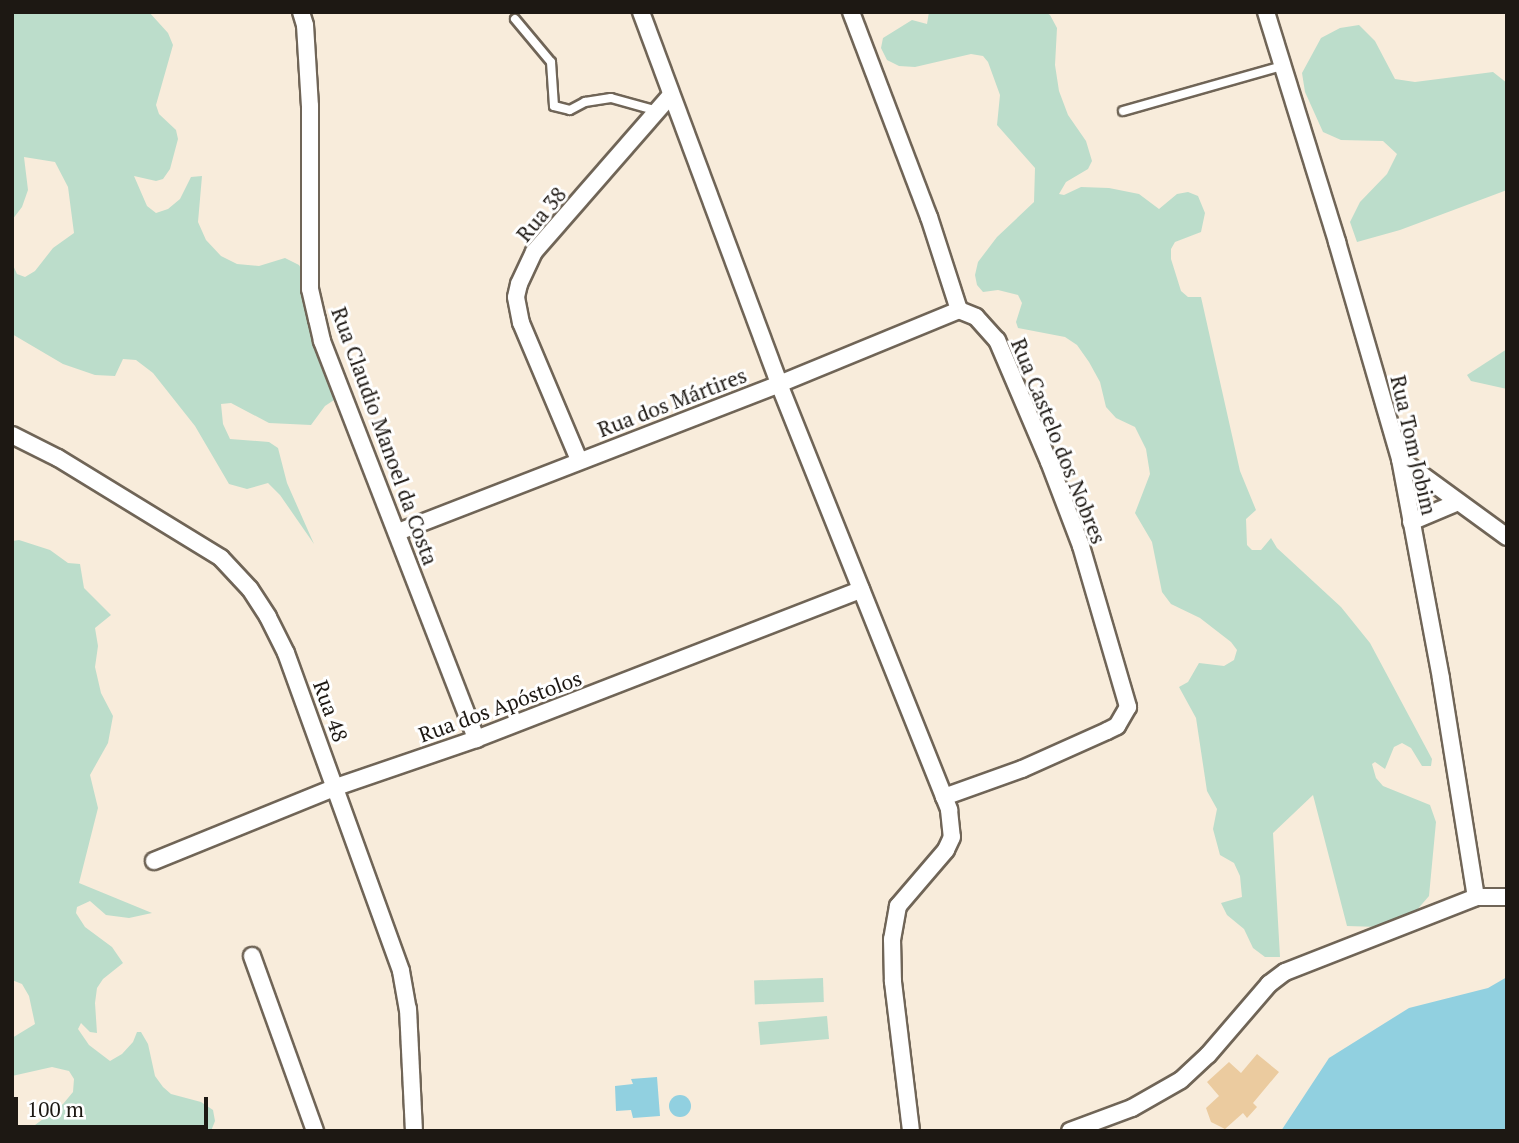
<!DOCTYPE html>
<html>
<head>
<meta charset="utf-8">
<style>
	body { margin:0 }
	#map { position:relative; width:1519px; height:1143px; overflow:hidden; background:#f8ecdb; font-family:"PT Serif",serif }
	div>[style] { position:absolute }
	[style*='--x'] { left:calc(var(--x)*1px); top:calc(var(--y)*1px); width:calc(var(--w)*1px); rotate:calc(var(--a)*1deg) }
	.green>* { inset:0; background:#bcddcb; transform-origin:0 0 }
	.water>* { inset:0; background:#91d0e0 }
	.round { border-radius:50% }
	.building>* { inset:0; background:#ebcb9f }
	.roads { filter:drop-shadow(2px 0 #706557) drop-shadow(-2px 0 #706557) drop-shadow(0 2px #706557) drop-shadow(0 -2px #706557) }
	.service>* { height:8px; margin:-4px; padding:0 4px; transform-origin:4px; border-radius:4px; background:#fff }
	.minor>* { height:16px; margin:-8px; padding:0 8px; transform-origin:8px; border-radius:8px; background:#fff }
	span { translate:-50% -50%; white-space:nowrap; text-align:center; line-height:1.15; -webkit-text-stroke:6px #fff; paint-order:stroke }
	.street-label { font-size:21px; color:#1d1813 }
	.frame { position:absolute; inset:0; border:14px solid #1d1813; pointer-events:none }
	.scale { position:absolute; left:14px; top:1097px; width:194px; height:32px; box-sizing:border-box; border:4px solid #1d1813; border-top:0; padding-left:9px; font-size:21px; line-height:24px; white-space:nowrap; color:#1d1813; -webkit-text-stroke:5px #fff; paint-order:stroke }
</style>
</head>
<body>
<div id="map">
	<div class="green">
		<div style="clip-path:polygon(12px 12px,149px 12px,168px 33px,173px 45px,156px 105px,159px 114px,176px 130px,178px 139px,170px 169px,163px 179px,156px 181px,134px 176px,147px 206px,156px 213px,168px 209px,180px 199px,191px 177px,202px 176px,198px 222px,206px 240px,221px 256px,237px 264px,259px 266px,285px 258px,299px 265px,311px 286px,337px 398px,325px 406px,311px 425px,269px 423px,231px 403px,221px 404px,223px 424px,230px 439px,269px 442px,278px 448px,287px 483px,314px 544px,280px 495px,268px 483px,247px 489px,229px 484px,195px 426px,153px 373px,136px 360px,123px 359px,115px 376px,95px 375px,63px 364px,12px 334px,12px 263px,17px 274px,25px 277px,35px 271px,53px 248px,74px 233px,68px 187px,55px 162px,24px 157px,28px 190px,22px 207px,12px 220px)"></div>
		<div style="clip-path:polygon(929px 12px,1045px 12px,1050px 15px,1057px 28px,1055px 65px,1059px 91px,1068px 115px,1086px 141px,1092px 161px,1088px 169px,1066px 182px,1059px 194px,1064px 195px,1081px 187px,1109px 188px,1139px 194px,1159px 209px,1177px 194px,1188px 192px,1198px 196px,1205px 213px,1201px 232px,1175px 242px,1171px 249px,1171px 259px,1181px 291px,1188px 297px,1201px 297px,1240px 471px,1256px 510px,1246px 519px,1247px 545px,1252px 550px,1261px 550px,1271px 538px,1277px 548px,1341px 607px,1370px 643px,1432px 759px,1431px 766px,1422px 766px,1411px 748px,1402px 743px,1394px 747px,1385px 769px,1375px 762px,1372px 764px,1376px 778px,1383px 786px,1430px 805px,1436px 822px,1429px 896px,1416px 911px,1379px 927px,1347px 926px,1313px 795px,1273px 833px,1280px 957px,1265px 957px,1253px 948px,1244px 929px,1227px 915px,1221px 903px,1242px 897px,1240px 876px,1234px 863px,1220px 855px,1213px 829px,1217px 809px,1207px 791px,1196px 718px,1179px 687px,1188px 682px,1199px 663px,1224px 666px,1234px 660px,1237px 650px,1231px 642px,1200px 618px,1171px 604px,1162px 592px,1152px 542px,1135px 513px,1150px 474px,1146px 449px,1135px 427px,1116px 418px,1106px 407px,1100px 382px,1089px 362px,1077px 345px,1065px 337px,1018px 328px,1016px 322px,1022px 303px,1018px 295px,998px 290px,983px 292px,977px 285px,975px 275px,978px 262px,997px 237px,1034px 202px,1035px 168px,997px 125px,1000px 95px,988px 62px,983px 56px,971px 54px,915px 67px,899px 66px,887px 60px,881px 48px,883px 38px,912px 20px,927px 24px)"></div>
		<div style="clip-path:polygon(1359px 25px,1375px 41px,1395px 79px,1415px 82px,1493px 72px,1507px 83px,1507px 190px,1400px 230px,1357px 242px,1350px 222px,1360px 202px,1387px 174px,1397px 154px,1383px 141px,1341px 140px,1323px 132px,1305px 92px,1302px 73px,1321px 38px,1340px 28px)"></div>
		<div style="clip-path:polygon(1507px 349px,1507px 389px,1471px 381px,1467px 375px)"></div>
		<div style="clip-path:polygon(19px 540px,50px 550px,68px 563px,80px 564px,84px 588px,111px 615px,95px 628px,98px 646px,95px 667px,101px 693px,113px 716px,108px 743px,90px 775px,98px 808px,79px 883px,152px 913px,129px 918px,106px 915px,90px 901px,77px 907px,76px 913px,85px 927px,112px 947px,123px 963px,103px 979px,97px 988px,95px 1003px,97px 1033px,90px 1032px,81px 1023px,78px 1029px,89px 1045px,110px 1061px,122px 1054px,133px 1042px,137px 1032px,141px 1032px,148px 1044px,155px 1076px,163px 1087px,171px 1094px,201px 1102px,213px 1110px,215px 1121px,211px 1131px,27px 1131px,63px 1104px,73px 1092px,74px 1079px,69px 1071px,52px 1067px,12px 1076px,12px 1038px,35px 1024px,29px 996px,22px 984px,12px 980px,12px 541px)"></div>
		<div style="left:823px;top:978px;width:24px;height:69px;rotate:88deg"></div>
		<div style="left:827px;top:1016px;width:23px;height:69px;rotate:85deg"></div>
	</div>
	<div class="water">
		<div style="clip-path:polygon(1507px 977px,1507px 1131px,1281px 1131px,1329px 1058px,1409px 1008px,1488px 988px)"></div>
		<div style="clip-path:polygon(657px 1077px,660px 1116px,633px 1118px,631px 1110px,616px 1111px,615px 1086px,633px 1084px,631px 1079px)"></div>
		<div class="round" style="left:669px;top:1095px;width:22px;height:22px"></div>
	</div>
	<div class="building">
		<div style="clip-path:polygon(1257px 1054px,1279px 1072px,1253px 1103px,1257px 1107px,1247px 1118px,1243px 1113px,1225px 1129px,1211px 1122px,1206px 1108px,1219px 1096px,1207px 1082px,1229px 1062px,1241px 1073px)"></div>
	</div>
	<div class="roads">
		<div class="service">
			<div style="--x:515;--y:19;--w:56;--a:50.1"></div>
			<div style="--x:551;--y:62;--w:44;--a:86.1"></div>
			<div style="--x:554;--y:106;--w:16;--a:14"></div>
			<div style="--x:570;--y:110;--w:17;--a:-28"></div>
			<div style="--x:585;--y:102;--w:26;--a:-9"></div>
			<div style="--x:611;--y:98;--w:49;--a:15.5"></div>
			<div style="--x:1123;--y:111;--w:165;--a:-15.8"></div>
		</div>
		<div class="minor">
			<div style="--x:301;--y:12;--w:14;--a:73"></div>
			<div style="--x:305;--y:25;--w:81;--a:86.5"></div>
			<div style="--x:310;--y:106;--w:183;--a:90"></div>
			<div style="--x:310;--y:289;--w:31;--a:77"></div>
			<div style="--x:317;--y:319;--w:23;--a:77"></div>
			<div style="--x:322;--y:341;--w:427;--a:68.8"></div>
			<div style="--x:641;--y:12;--w:397;--a:69.6"></div>
			<div style="--x:779;--y:384;--w:459;--a:68.2"></div>
			<div style="--x:949;--y:810;--w:27;--a:84"></div>
			<div style="--x:952;--y:837;--w:14;--a:115"></div>
			<div style="--x:946;--y:850;--w:74;--a:130.6"></div>
			<div style="--x:898;--y:906;--w:34;--a:100"></div>
			<div style="--x:892;--y:939;--w:43;--a:88.7"></div>
			<div style="--x:893;--y:982;--w:150;--a:83.1"></div>
			<div style="--x:851;--y:12;--w:219;--a:69.2"></div>
			<div style="--x:929;--y:217;--w:98;--a:72.1"></div>
			<div style="--x:959;--y:310;--w:18;--a:22"></div>
			<div style="--x:976;--y:317;--w:31;--a:48"></div>
			<div style="--x:997;--y:340;--w:133;--a:66.9"></div>
			<div style="--x:1049;--y:462;--w:90;--a:69.1"></div>
			<div style="--x:1081;--y:546;--w:168;--a:73.7"></div>
			<div style="--x:1128;--y:707;--w:22;--a:120"></div>
			<div style="--x:1117;--y:726;--w:11;--a:153"></div>
			<div style="--x:1107;--y:731;--w:93;--a:155.9"></div>
			<div style="--x:1022;--y:769;--w:83;--a:160.3"></div>
			<div style="--x:1266;--y:12;--w:241;--a:72.8"></div>
			<div style="--x:1337;--y:242;--w:226;--a:73.8"></div>
			<div style="--x:1400;--y:459;--w:224;--a:79.4"></div>
			<div style="--x:1441;--y:679;--w:221;--a:80.9"></div>
			<div style="--x:12;--y:435;--w:51;--a:26.6"></div>
			<div style="--x:58;--y:458;--w:191;--a:31.5"></div>
			<div style="--x:221;--y:558;--w:42;--a:46.9"></div>
			<div style="--x:250;--y:589;--w:33;--a:57"></div>
			<div style="--x:268;--y:617;--w:40;--a:63.4"></div>
			<div style="--x:286;--y:653;--w:338;--a:70.1"></div>
			<div style="--x:401;--y:971;--w:39;--a:80"></div>
			<div style="--x:408;--y:1009;--w:122;--a:87.2"></div>
			<div style="--x:1400;--y:459;--w:132;--a:36.1"></div>
			<div style="--x:579;--y:460;--w:149;--a:-112.9"></div>
			<div style="--x:521;--y:323;--w:26;--a:-101"></div>
			<div style="--x:516;--y:297;--w:13;--a:-77"></div>
			<div style="--x:519;--y:284;--w:35;--a:-65"></div>
			<div style="--x:534;--y:252;--w:207;--a:-48.9"></div>
			<div style="--x:1411;--y:522;--w:49;--a:-22.9"></div>
			<div style="--x:398;--y:532;--w:409;--a:-21.2"></div>
			<div style="--x:779;--y:384;--w:195;--a:-22.3"></div>
			<div style="--x:154;--y:861;--w:196;--a:-22.1"></div>
			<div style="--x:336;--y:787;--w:148;--a:-18.9"></div>
			<div style="--x:476;--y:739;--w:413;--a:-21.2"></div>
			<div style="--x:252;--y:956;--w:186;--a:70.2"></div>
			<div style="--x:1070;--y:1131;--w:66;--a:-20.4"></div>
			<div style="--x:1132;--y:1108;--w:56;--a:-29.7"></div>
			<div style="--x:1181;--y:1080;--w:37;--a:-43"></div>
			<div style="--x:1208;--y:1055;--w:94;--a:-49.3"></div>
			<div style="--x:1269;--y:984;--w:20;--a:-37"></div>
			<div style="--x:1285;--y:972;--w:205;--a:-21.4"></div>
			<div style="--x:1476;--y:897;--w:31;--a:0"></div>
		</div>
	</div>
	<div class="street-label">
		<span style="left:541px;top:214px;rotate:-50deg">Rua 38</span>
		<span style="left:672px;top:402px;rotate:-21deg">Rua dos Mártires</span>
		<span style="left:385px;top:436px;rotate:70deg">Rua Claudio Manoel da Costa</span>
		<span style="left:1059px;top:441px;rotate:68deg">Rua Castelo dos Nobres</span>
		<span style="left:1414px;top:445px;rotate:77deg">Rua Tom Jobim</span>
		<span style="left:500px;top:706px;rotate:-20deg">Rua dos Apóstolos</span>
		<span style="left:331px;top:711px;rotate:70deg">Rua 48</span>
	</div>
	<div class="frame"></div>
	<div class="scale">100 m</div>
</div>
</body>
</html>
